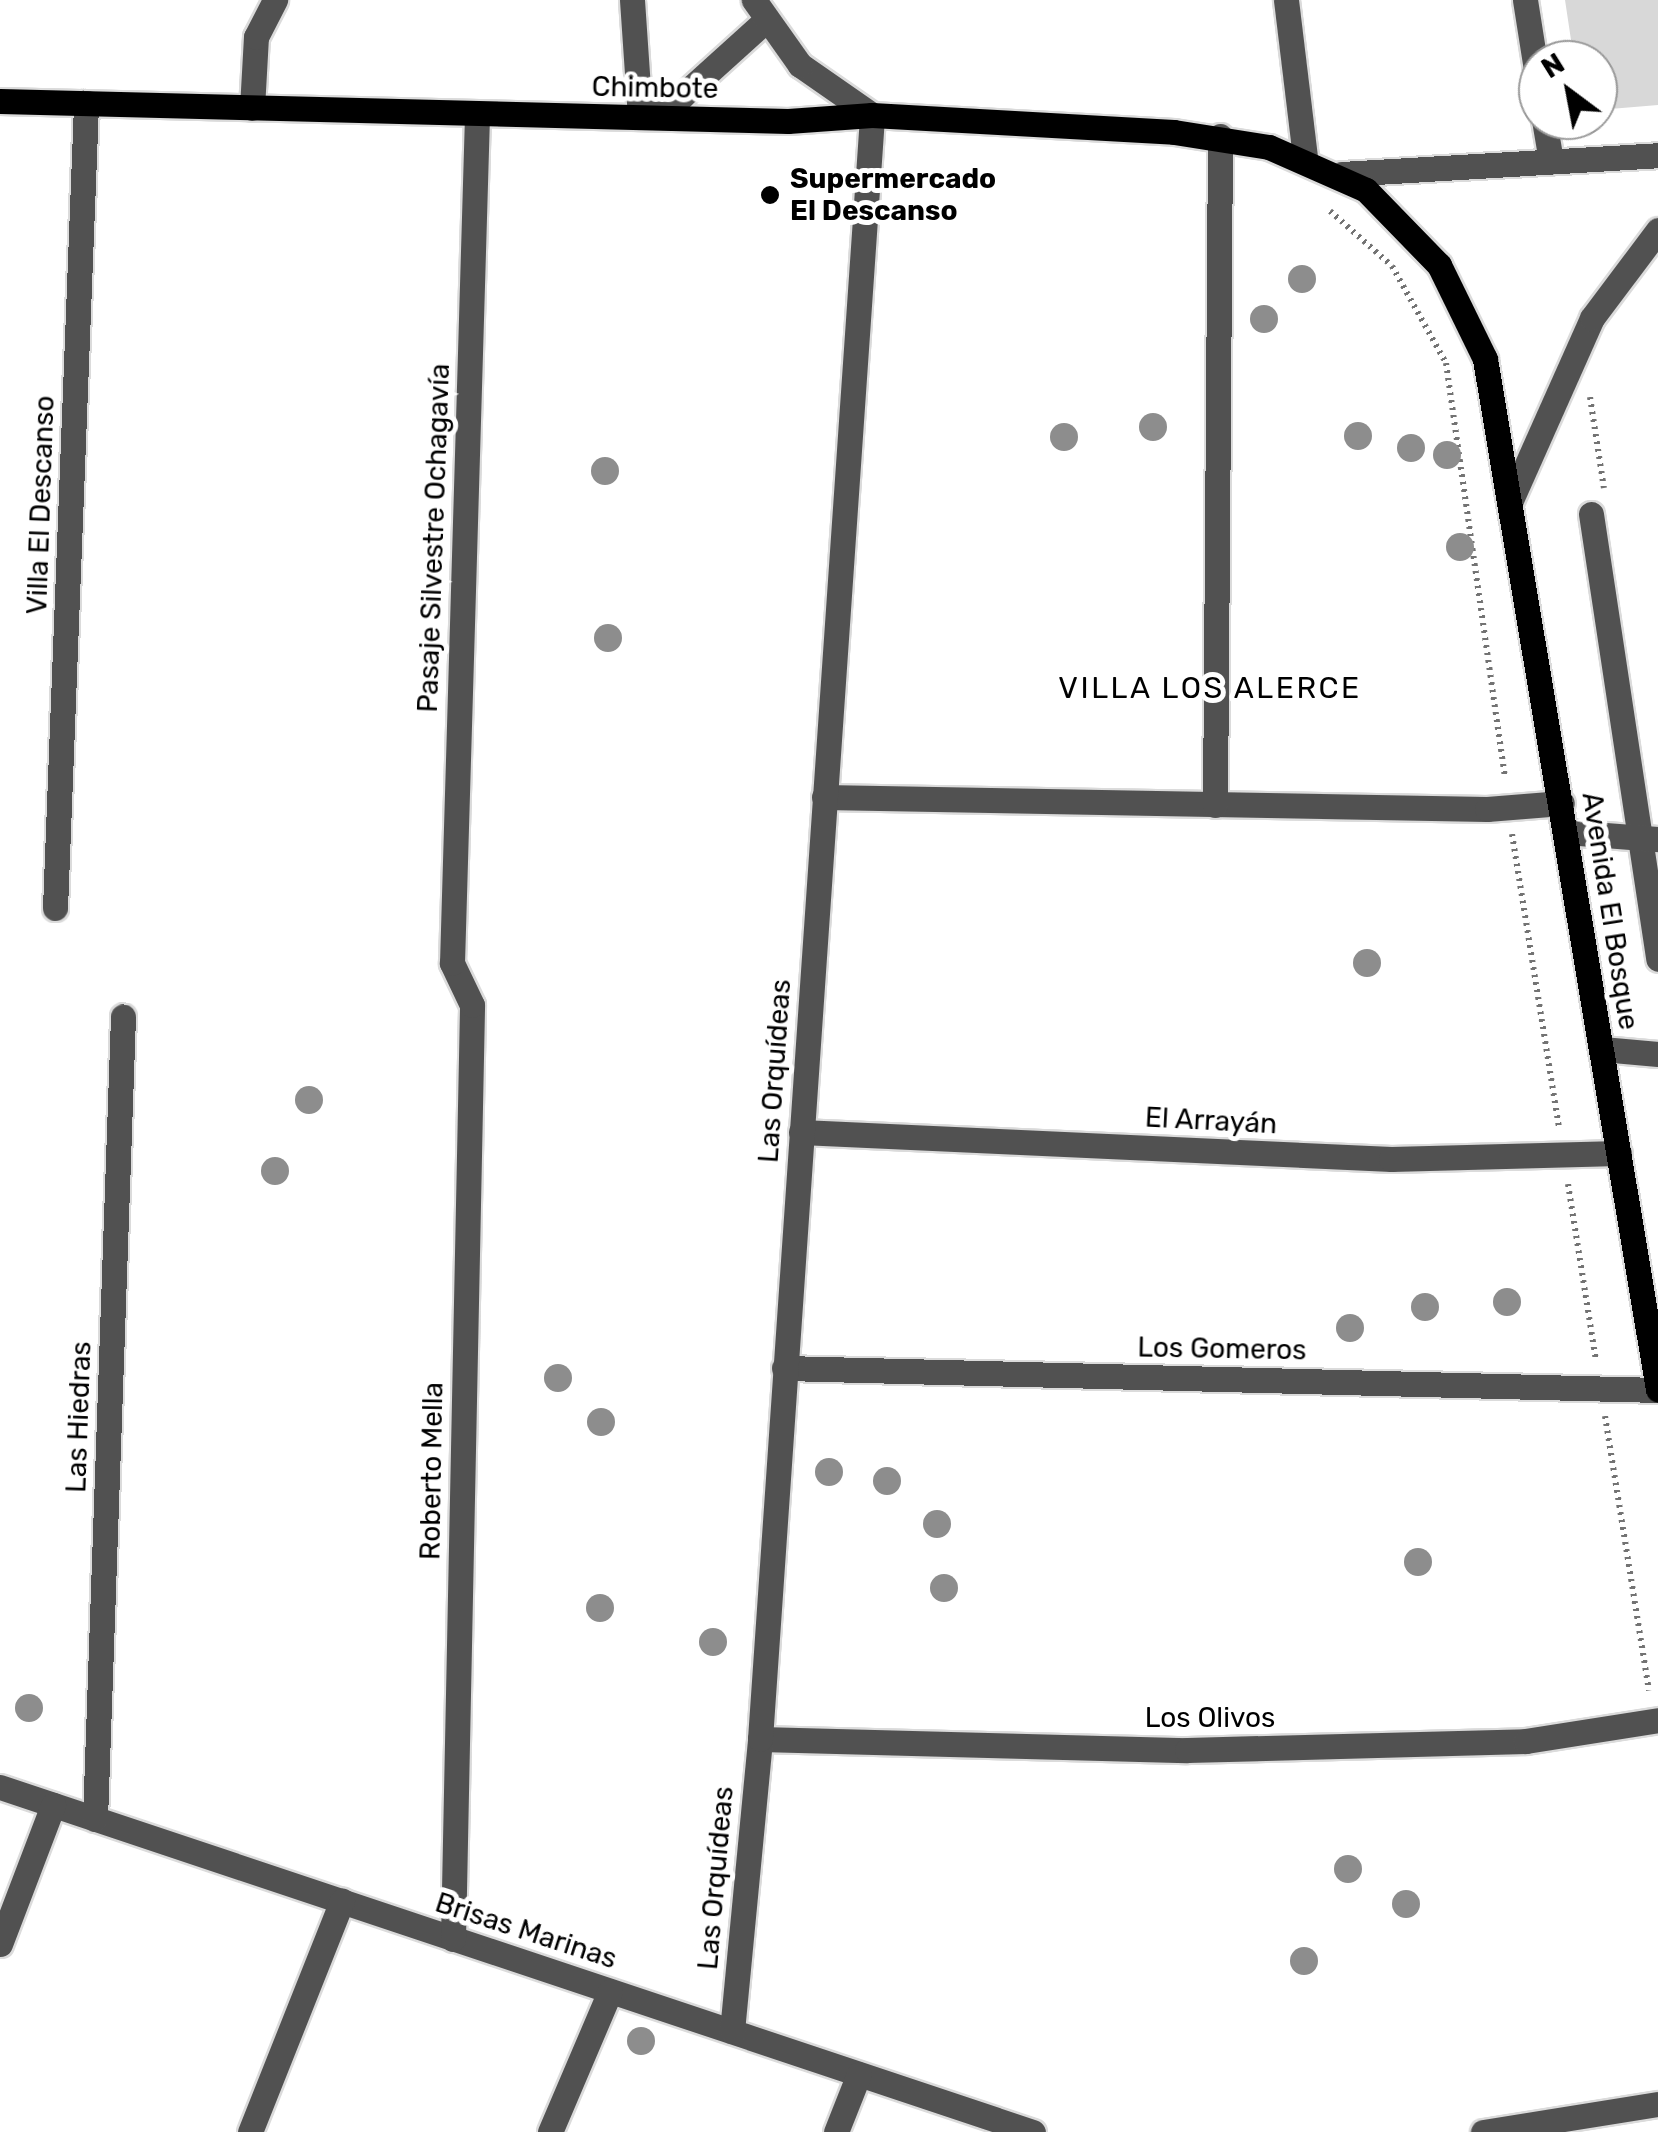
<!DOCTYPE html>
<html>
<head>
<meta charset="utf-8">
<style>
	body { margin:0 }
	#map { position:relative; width:1658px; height:2132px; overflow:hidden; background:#fff; font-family:Rubik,sans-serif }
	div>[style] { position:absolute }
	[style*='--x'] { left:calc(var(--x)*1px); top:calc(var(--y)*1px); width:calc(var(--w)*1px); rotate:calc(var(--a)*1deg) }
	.green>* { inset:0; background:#d8d8d8 }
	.path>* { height:6px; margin-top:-3px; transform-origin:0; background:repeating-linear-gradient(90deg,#737373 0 2.5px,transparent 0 7.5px) }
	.roads { filter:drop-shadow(2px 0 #dbdbdb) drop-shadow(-2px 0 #dbdbdb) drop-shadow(0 2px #dbdbdb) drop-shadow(0 -2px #dbdbdb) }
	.minor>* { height:25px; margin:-12.5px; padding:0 12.5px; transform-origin:12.5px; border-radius:12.5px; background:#515151 }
	.major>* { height:25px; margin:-12.5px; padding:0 12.5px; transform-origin:12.5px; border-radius:12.5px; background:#000 }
	.trees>* { width:28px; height:28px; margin:-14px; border-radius:50%; background:#8d8d8d }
	.dots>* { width:28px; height:28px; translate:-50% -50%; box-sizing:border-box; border:5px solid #fff; border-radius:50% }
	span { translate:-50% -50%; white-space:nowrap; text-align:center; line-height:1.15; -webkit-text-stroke:10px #fff; paint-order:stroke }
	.street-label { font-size:28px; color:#000 }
	.poi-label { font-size:28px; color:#000; font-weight:700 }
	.left { translate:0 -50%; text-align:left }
	.neighbourhood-label { font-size:30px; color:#000; letter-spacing:2.5px }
	.north { position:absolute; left:1518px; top:40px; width:100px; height:100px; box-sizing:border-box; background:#fff; border:2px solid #999; border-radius:50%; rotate:328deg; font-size:28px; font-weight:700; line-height:40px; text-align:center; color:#000 }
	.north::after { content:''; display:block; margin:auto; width:35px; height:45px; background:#000; clip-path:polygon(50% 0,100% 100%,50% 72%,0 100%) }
</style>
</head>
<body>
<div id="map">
	<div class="green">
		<div style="clip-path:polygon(1565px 0,1658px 0,1658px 105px,1598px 110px,1598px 60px,1574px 60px)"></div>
	</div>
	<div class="path">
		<div style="--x:1330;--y:211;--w:83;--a:41.6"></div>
		<div style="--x:1392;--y:266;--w:111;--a:60.9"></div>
		<div style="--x:1446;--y:363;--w:418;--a:81.9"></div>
		<div style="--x:1590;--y:397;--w:92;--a:81.3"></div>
		<div style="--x:1512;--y:834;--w:298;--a:80.9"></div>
		<div style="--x:1568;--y:1184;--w:178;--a:81"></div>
		<div style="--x:1605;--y:1416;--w:278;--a:80.9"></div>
	</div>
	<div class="roads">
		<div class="minor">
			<div style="--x:632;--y:0;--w:117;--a:86.1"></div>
			<div style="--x:640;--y:117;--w:47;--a:-26.6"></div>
			<div style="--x:682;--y:96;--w:110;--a:-42.1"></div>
			<div style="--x:1286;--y:0;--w:159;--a:83.1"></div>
			<div style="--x:1525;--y:0;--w:83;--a:81"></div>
			<div style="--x:252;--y:108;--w:71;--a:-86.8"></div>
			<div style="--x:256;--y:37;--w:42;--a:-62.8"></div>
			<div style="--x:1544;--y:120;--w:42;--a:80.3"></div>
			<div style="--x:1342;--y:174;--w:317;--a:-3.4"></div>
			<div style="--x:1511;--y:500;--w:199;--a:-66"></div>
			<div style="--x:1592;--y:318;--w:110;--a:-53.1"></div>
			<div style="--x:1591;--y:514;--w:450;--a:81.4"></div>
			<div style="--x:824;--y:797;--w:663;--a:1.04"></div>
			<div style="--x:1487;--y:809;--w:75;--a:-4.6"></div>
			<div style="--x:1215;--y:805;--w:669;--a:-89.57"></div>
			<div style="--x:1566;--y:832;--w:92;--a:4.4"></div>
			<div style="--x:55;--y:908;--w:806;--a:-87.79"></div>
			<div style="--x:1602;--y:1049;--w:56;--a:5.1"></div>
			<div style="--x:801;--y:1132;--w:591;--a:2.62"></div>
			<div style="--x:1391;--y:1159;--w:228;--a:-1.5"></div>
			<div style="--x:784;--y:1368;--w:874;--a:1.44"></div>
			<div style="--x:760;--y:1739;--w:427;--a:1.5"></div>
			<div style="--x:1187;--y:1750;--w:339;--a:-1.5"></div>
			<div style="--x:1526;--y:1741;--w:134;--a:-9"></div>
			<div style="--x:0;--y:1787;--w:1089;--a:18.47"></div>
			<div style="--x:95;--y:1819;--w:803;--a:-88"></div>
			<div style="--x:453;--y:1939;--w:934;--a:-88.83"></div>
			<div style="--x:472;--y:1005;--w:47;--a:-115.5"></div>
			<div style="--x:452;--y:963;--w:848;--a:-88.31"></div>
			<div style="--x:0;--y:1944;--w:149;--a:-69.1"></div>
			<div style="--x:732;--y:2031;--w:293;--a:-84.5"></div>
			<div style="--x:760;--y:1739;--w:1628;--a:-86.05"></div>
			<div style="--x:872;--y:115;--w:88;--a:-145.2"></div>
			<div style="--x:800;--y:65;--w:80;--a:-125.3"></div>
			<div style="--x:250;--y:2132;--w:249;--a:-68.3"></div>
			<div style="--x:550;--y:2132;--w:153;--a:-66.9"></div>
			<div style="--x:836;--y:2132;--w:62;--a:-68.4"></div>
			<div style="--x:1483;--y:2132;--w:177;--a:-9.1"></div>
		</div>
		<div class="major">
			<div style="--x:0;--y:101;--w:788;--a:1.45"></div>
			<div style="--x:788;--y:121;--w:84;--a:-4.1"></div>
			<div style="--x:872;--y:115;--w:302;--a:3.2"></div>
			<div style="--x:1174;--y:132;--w:96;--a:9"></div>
			<div style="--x:1269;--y:147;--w:106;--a:23.9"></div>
			<div style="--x:1366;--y:190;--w:105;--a:45.8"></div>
			<div style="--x:1439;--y:265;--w:105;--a:63.9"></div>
			<div style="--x:1485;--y:359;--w:1045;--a:80.47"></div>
		</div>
	</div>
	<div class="trees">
		<div style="left:1302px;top:279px"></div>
		<div style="left:1264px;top:319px"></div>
		<div style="left:1153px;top:427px"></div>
		<div style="left:1358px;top:436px"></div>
		<div style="left:1064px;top:437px"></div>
		<div style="left:1411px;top:448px"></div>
		<div style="left:1447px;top:455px"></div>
		<div style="left:605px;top:471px"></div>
		<div style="left:1460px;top:547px"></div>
		<div style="left:608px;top:638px"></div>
		<div style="left:1367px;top:963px"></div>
		<div style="left:309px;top:1100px"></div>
		<div style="left:275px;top:1171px"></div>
		<div style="left:1507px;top:1302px"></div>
		<div style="left:1425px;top:1307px"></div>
		<div style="left:1350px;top:1328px"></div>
		<div style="left:558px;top:1378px"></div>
		<div style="left:601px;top:1422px"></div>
		<div style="left:829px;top:1472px"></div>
		<div style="left:887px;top:1481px"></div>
		<div style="left:937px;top:1524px"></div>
		<div style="left:1418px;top:1562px"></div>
		<div style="left:944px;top:1588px"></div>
		<div style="left:600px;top:1608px"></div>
		<div style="left:713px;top:1642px"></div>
		<div style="left:29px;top:1708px"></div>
		<div style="left:1348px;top:1869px"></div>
		<div style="left:1406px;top:1904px"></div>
		<div style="left:1304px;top:1961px"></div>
		<div style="left:641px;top:2041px"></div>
	</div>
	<div class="dots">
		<div style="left:770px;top:195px;background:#000"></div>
	</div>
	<div class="street-label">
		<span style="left:655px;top:88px;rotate:1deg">Chimbote</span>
		<span style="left:41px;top:505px;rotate:-88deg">Villa El Descanso</span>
		<span style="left:434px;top:538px;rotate:-88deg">Pasaje Silvestre Ochagavía</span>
		<span style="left:1610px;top:911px;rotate:81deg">Avenida El Bosque</span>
		<span style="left:775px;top:1071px;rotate:-86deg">Las Orquídeas</span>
		<span style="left:1211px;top:1121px;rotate:3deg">El Arrayán</span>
		<span style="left:1222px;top:1349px;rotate:1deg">Los Gomeros</span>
		<span style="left:79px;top:1417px;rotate:-88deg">Las Hiedras</span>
		<span style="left:432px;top:1471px;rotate:-89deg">Roberto Mella</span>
		<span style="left:1210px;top:1718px">Los Olivos</span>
		<span style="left:716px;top:1878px;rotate:-85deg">Las Orquídeas</span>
		<span style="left:526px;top:1931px;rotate:18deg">Brisas Marinas</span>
	</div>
	<div class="poi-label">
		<span class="left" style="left:790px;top:195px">Supermercado<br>El Descanso</span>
	</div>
	<div class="neighbourhood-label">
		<span style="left:1210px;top:688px">VILLA LOS ALERCE</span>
	</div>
	<div class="north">N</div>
</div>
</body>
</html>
